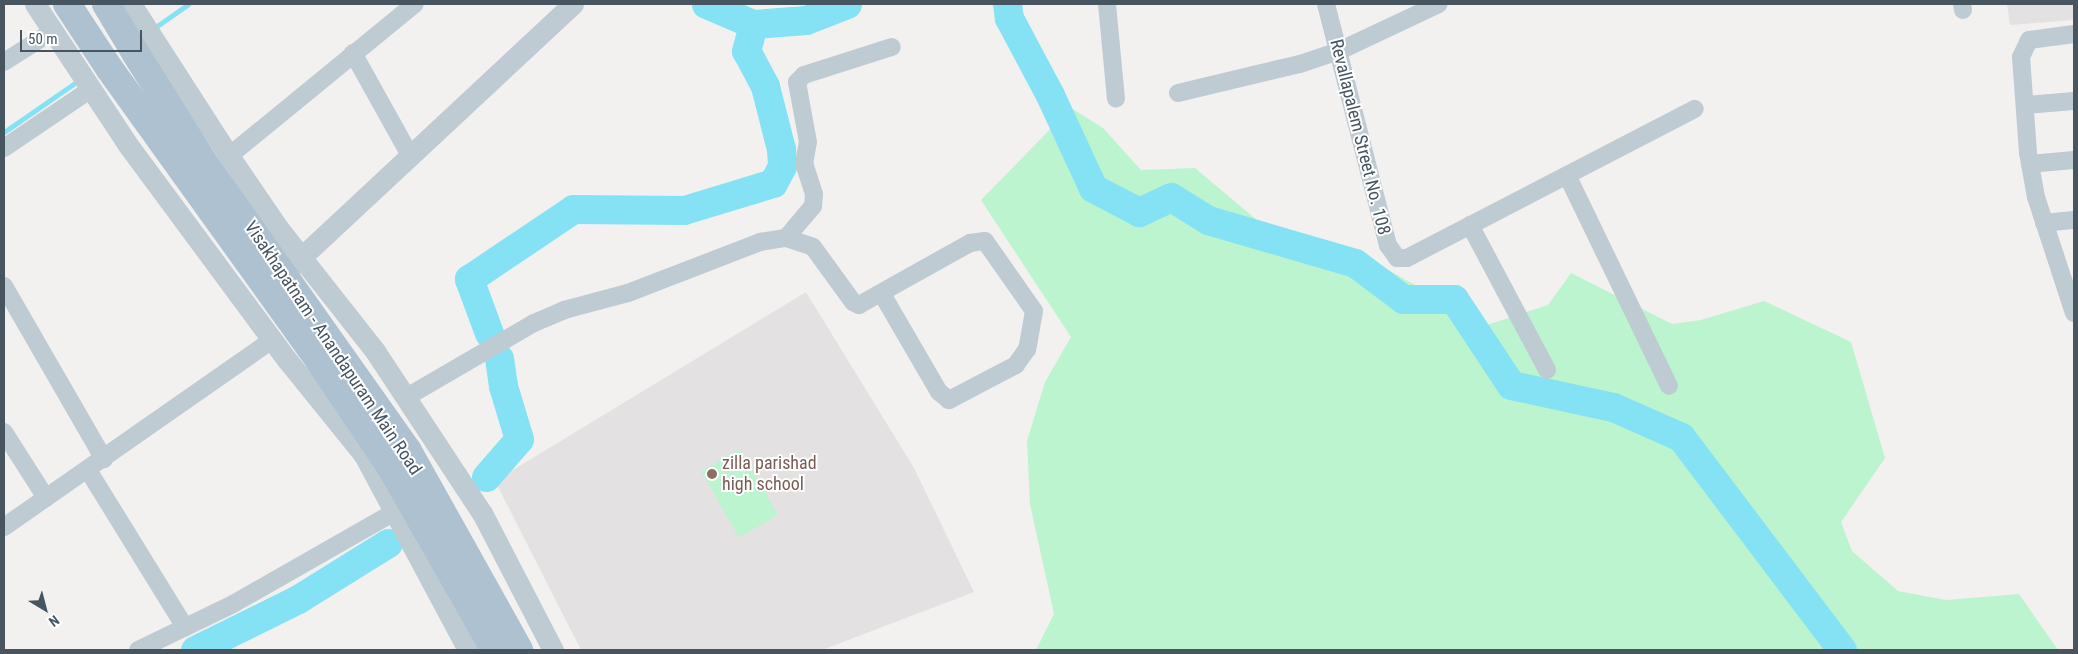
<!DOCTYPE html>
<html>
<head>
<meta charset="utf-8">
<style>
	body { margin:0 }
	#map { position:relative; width:2078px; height:654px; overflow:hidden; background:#f3f0f0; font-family:"Roboto Condensed",sans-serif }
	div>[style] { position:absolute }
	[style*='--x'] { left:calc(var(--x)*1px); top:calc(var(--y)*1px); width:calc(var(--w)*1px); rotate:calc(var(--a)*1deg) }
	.education>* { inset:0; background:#e4e1e2 }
	.green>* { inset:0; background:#bbf4cf; transform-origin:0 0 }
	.stream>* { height:5px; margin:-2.5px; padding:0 2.5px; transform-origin:2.5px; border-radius:2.5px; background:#84e2f4 }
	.river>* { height:29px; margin:-14.5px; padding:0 14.5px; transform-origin:14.5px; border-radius:14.5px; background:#84e2f4 }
	.minor>* { height:18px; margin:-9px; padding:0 9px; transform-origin:9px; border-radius:9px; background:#bfcbd3 }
	.tertiary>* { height:21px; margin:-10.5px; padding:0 10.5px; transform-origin:10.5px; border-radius:10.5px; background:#bfcbd3 }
	.primary>* { height:28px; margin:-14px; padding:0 14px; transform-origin:14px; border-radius:14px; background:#adc1d1 }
	.primary-bridge>* { height:28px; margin:-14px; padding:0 14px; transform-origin:14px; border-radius:14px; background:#adc1d1 }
	.dots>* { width:14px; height:14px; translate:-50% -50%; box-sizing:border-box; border:2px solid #fff; border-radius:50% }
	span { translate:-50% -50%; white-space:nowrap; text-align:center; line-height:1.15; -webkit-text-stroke:4px #fff; paint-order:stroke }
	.street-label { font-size:18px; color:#465560 }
	.education-label { font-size:18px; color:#785e54 }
	.left { translate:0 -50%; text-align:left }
	.frame { position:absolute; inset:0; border:5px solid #465560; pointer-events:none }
	.north { position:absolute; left:20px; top:584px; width:50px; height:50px; -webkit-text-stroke:4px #fff; paint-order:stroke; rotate:143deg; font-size:14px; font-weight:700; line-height:20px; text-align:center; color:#465560 }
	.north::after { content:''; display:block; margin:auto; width:18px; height:22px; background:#465560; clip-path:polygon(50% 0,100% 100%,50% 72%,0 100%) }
	.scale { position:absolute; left:20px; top:30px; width:122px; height:22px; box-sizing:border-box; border:2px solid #465560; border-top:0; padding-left:6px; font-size:15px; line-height:18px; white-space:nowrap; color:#465560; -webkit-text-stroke:4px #fff; paint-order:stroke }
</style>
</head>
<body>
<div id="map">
	<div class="education">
		<div style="clip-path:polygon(2007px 4px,2074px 4px,2074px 20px,2010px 25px)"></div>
		<div style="clip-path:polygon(806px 292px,914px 468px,974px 592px,822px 650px,581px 650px,495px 481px)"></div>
	</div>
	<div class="green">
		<div style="clip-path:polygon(1071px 108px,1103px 128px,1141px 170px,1195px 168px,1264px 226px,1308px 236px,1388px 270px,1487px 325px,1548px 305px,1571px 273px,1672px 324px,1701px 320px,1764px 301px,1851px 342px,1885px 458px,1841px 522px,1852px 551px,1898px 591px,1946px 600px,2019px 594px,2058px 650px,1036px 650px,1054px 614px,1030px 504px,1027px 441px,1045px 382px,1071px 337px,981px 200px)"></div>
		<div style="left:740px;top:449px;width:76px;height:45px;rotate:60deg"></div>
	</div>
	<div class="stream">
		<div style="--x:157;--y:26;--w:38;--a:-35"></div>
		<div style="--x:4;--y:132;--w:91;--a:-34.7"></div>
	</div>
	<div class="river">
		<div style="--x:706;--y:4;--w:51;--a:23.1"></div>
		<div style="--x:753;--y:24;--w:53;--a:-4.3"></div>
		<div style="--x:806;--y:20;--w:44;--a:-21.3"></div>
		<div style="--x:1007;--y:4;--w:14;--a:82"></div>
		<div style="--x:1009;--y:18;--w:87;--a:62"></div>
		<div style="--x:1050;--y:95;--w:102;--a:65.2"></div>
		<div style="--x:1093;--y:188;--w:52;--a:27.6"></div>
		<div style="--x:1139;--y:212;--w:35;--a:-25"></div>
		<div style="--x:1171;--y:197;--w:44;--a:31.9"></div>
		<div style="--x:1208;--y:220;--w:153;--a:16.3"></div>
		<div style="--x:1355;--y:263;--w:60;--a:36.9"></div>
		<div style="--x:1403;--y:299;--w:51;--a:0"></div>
		<div style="--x:1454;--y:299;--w:103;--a:56.5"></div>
		<div style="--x:1511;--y:385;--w:104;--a:12.2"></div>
		<div style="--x:1613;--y:407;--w:74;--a:23.8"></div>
		<div style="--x:1681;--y:437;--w:267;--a:52.9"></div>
		<div style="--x:489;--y:333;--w:58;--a:-110.3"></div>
		<div style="--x:469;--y:279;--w:125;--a:-33.9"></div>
		<div style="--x:573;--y:209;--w:111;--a:0.5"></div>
		<div style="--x:684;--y:210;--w:93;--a:-16.9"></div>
		<div style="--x:773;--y:183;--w:19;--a:-62"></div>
		<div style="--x:782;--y:166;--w:17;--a:-93"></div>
		<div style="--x:781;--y:149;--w:65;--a:-104.3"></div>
		<div style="--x:765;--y:86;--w:40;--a:-118"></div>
		<div style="--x:746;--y:51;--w:28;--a:-75"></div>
		<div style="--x:486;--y:477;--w:50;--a:-49"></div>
		<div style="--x:519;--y:439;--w:55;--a:-106.8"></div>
		<div style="--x:503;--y:386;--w:28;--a:-98"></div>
		<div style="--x:195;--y:650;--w:115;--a:-26.3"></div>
		<div style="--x:298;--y:599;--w:106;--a:-31.9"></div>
	</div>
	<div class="minor">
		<div style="--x:1107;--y:4;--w:95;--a:84.6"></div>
		<div style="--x:1326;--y:4;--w:249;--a:75.6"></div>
		<div style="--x:1388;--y:245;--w:16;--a:55"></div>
		<div style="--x:1397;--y:258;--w:10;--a:0"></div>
		<div style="--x:1407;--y:258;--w:324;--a:-27.4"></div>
		<div style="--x:1962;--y:4;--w:6;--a:81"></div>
		<div style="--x:2074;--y:34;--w:45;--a:172.4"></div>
		<div style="--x:2029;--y:40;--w:19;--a:115"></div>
		<div style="--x:2021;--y:57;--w:96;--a:85.8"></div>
		<div style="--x:2028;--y:153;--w:45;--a:79.7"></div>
		<div style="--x:2036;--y:197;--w:122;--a:71.9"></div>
		<div style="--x:353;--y:53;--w:119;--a:60.9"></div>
		<div style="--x:4;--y:62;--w:58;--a:-32.3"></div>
		<div style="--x:1178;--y:93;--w:125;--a:-13.4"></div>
		<div style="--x:1300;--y:64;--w:41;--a:-18.4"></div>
		<div style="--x:1339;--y:51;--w:110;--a:-25.2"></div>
		<div style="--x:2025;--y:105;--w:49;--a:-4.7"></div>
		<div style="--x:4;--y:148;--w:105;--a:-34.1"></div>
		<div style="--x:229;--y:156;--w:240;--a:-39.3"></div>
		<div style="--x:2030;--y:164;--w:44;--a:-5.2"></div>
		<div style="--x:1567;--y:175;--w:234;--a:64.2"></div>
		<div style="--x:2044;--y:223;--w:30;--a:-6"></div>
		<div style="--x:1470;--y:225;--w:164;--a:62"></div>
		<div style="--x:786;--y:238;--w:42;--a:-49.8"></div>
		<div style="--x:813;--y:206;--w:12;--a:-85"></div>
		<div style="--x:814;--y:194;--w:32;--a:-108"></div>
		<div style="--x:804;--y:164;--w:22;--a:-80"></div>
		<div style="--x:808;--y:142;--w:61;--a:-100.4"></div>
		<div style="--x:797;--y:82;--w:10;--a:-45"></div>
		<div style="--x:804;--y:75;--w:92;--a:-17.7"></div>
		<div style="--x:4;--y:286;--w:200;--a:60"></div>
		<div style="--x:405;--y:398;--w:149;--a:-30.2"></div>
		<div style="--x:534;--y:323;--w:33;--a:-23"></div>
		<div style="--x:564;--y:310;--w:66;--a:-14.9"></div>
		<div style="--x:628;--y:293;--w:142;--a:-21.1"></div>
		<div style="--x:760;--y:242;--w:26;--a:-9"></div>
		<div style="--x:786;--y:238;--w:28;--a:18"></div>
		<div style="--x:813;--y:247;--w:68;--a:54"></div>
		<div style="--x:853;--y:302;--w:7;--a:27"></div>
		<div style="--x:859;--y:305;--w:127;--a:-29.2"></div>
		<div style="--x:970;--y:243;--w:15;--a:-8"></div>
		<div style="--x:985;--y:241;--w:85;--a:55"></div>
		<div style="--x:1034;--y:311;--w:39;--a:100"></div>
		<div style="--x:1027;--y:349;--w:19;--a:125"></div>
		<div style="--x:1016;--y:365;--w:76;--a:152.4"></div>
		<div style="--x:949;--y:400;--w:13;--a:-141"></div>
		<div style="--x:939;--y:392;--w:113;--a:-120.2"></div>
		<div style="--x:4;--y:432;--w:78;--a:57.5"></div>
		<div style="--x:88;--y:470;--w:185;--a:58.3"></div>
		<div style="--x:4;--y:527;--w:327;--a:-34.9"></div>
		<div style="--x:138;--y:650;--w:106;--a:-25.8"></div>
		<div style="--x:233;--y:604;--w:188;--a:-29.7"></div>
	</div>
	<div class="tertiary">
		<div style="--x:35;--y:4;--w:169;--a:56.6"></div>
		<div style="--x:128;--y:145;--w:269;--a:53.5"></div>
		<div style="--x:288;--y:361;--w:121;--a:51"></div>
		<div style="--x:364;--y:455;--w:221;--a:61.9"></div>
		<div style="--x:131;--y:4;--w:181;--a:57.2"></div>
		<div style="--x:229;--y:156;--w:88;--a:55.6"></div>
		<div style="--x:279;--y:229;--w:155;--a:51.8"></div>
		<div style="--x:375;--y:351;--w:194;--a:56.6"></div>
		<div style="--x:482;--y:513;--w:154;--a:62.6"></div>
		<div style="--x:293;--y:265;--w:383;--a:-43"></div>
	</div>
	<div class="primary">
		<div style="--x:67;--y:4;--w:77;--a:56.7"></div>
		<div style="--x:106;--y:4;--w:58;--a:59"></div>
	</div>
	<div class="primary-bridge">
		<div style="--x:136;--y:54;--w:133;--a:57.9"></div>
		<div style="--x:207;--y:167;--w:348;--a:54.7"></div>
		<div style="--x:408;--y:451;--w:228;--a:60.8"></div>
		<div style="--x:109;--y:68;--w:347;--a:54.3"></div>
		<div style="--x:312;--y:350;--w:140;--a:56.1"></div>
		<div style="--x:390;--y:466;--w:212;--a:60.3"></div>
	</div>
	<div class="dots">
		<div style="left:712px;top:474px;background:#8d6e63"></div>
	</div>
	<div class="street-label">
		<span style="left:1360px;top:137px;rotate:76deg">Revallapalem Street No. 108</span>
		<span style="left:333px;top:348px;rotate:56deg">Visakhapatnam - Anandapuram Main Road</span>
	</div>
	<div class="education-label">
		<span class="left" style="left:722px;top:474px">zilla parishad<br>high school</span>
	</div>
	<div class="frame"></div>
	<div class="north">N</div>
	<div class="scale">50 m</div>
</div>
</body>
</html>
